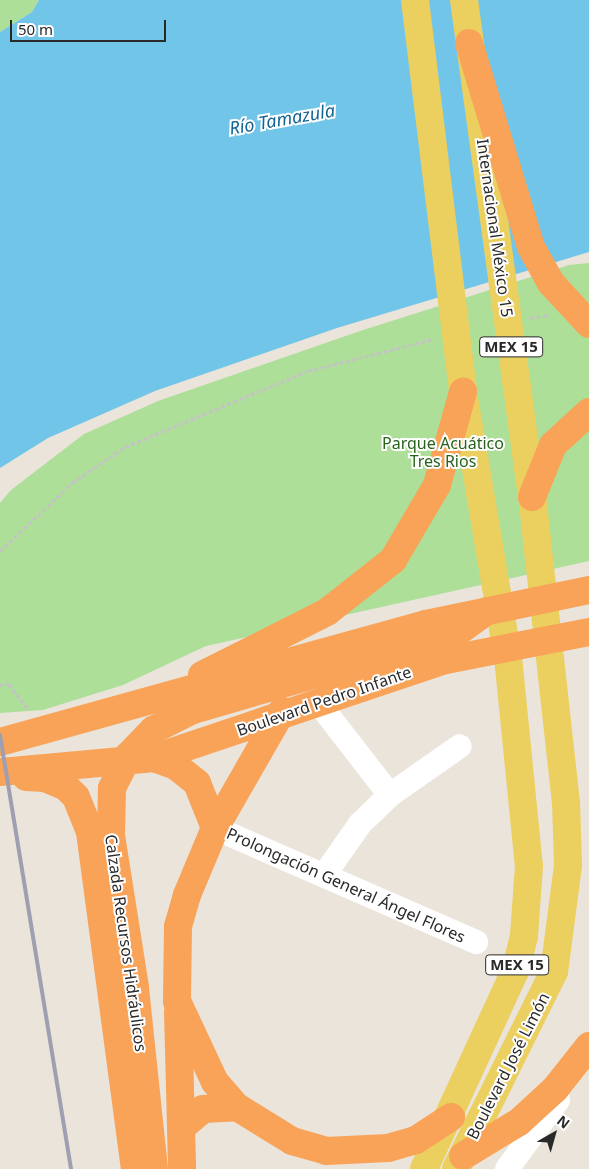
<!DOCTYPE html>
<html>
<head>
<meta charset="utf-8">
<style>
	body { margin:0 }
	#map { position:relative; width:589px; height:1169px; overflow:hidden; background:#ebe4db; font-family:"Noto Sans",sans-serif }
	div>[style] { position:absolute }
	[style*='--x'] { left:calc(var(--x)*1px); top:calc(var(--y)*1px); width:calc(var(--w)*1px); rotate:calc(var(--a)*1deg) }
	.green>* { inset:0; background:#aedf99 }
	.water>* { inset:0; background:#71c5e9 }
	.path>* { height:3px; margin-top:-1.5px; transform-origin:0; background:repeating-linear-gradient(90deg,#c3c3c3 0 4px,transparent 0 6.5px) }
	.minor>* { height:24px; margin:-12px; padding:0 12px; transform-origin:12px; border-radius:12px; background:#fff }
	.major>* { height:28px; margin:-14px; padding:0 14px; transform-origin:14px; border-radius:14px; background:#ebcf5f }
	.highway>* { height:28px; margin:-14px; padding:0 14px; transform-origin:14px; border-radius:14px; background:#f8a358 }
	.rail>* { height:4px; margin:-2px; padding:0 2px; transform-origin:2px; border-radius:2px; background:#9ea0b2 }
	span { translate:-50% -50%; white-space:nowrap; text-align:center; line-height:1.15; -webkit-text-stroke:4px #fff; paint-order:stroke }
	.shield-label span { padding:1px 4px; background:#fff; border:1px solid; border-radius:4px; -webkit-text-stroke-width:0 }
	.shield-label { font-size:15px; color:#292929; font-weight:700 }
	.street-label { font-size:16px; color:#292929 }
	.park-label { font-size:16px; color:#28621c }
	.water-label { font-size:18px; color:#126393; font-style:italic }
	.north { position:absolute; left:529px; top:1109px; width:50px; height:50px; -webkit-text-stroke:4px #fff; paint-order:stroke; rotate:38deg; font-size:14px; font-weight:700; line-height:20px; text-align:center; color:#292929 }
	.north::after { content:''; display:block; margin:auto; width:18px; height:22px; background:#292929; clip-path:polygon(50% 0,100% 100%,50% 72%,0 100%) }
	.scale { position:absolute; left:10px; top:20px; width:156px; height:22px; box-sizing:border-box; border:2px solid #292929; border-top:0; padding-left:6px; font-size:15px; line-height:18px; white-space:nowrap; color:#292929; -webkit-text-stroke:4px #fff; paint-order:stroke }
</style>
</head>
<body>
<div id="map">
	<div class="green">
		<div style="clip-path:polygon(0 0,39px 0,32px 12px,0 32px)"></div>
		<div style="clip-path:polygon(589px 263px,589px 561px,206px 646px,123px 685px,43px 710px,0 713px,0 503px,11px 490px,84px 434px,158px 401px,363px 330px,569px 265px)"></div>
	</div>
	<div class="water">
		<div style="clip-path:polygon(39px 0,589px 0,589px 252px,337px 328px,155px 391px,48px 438px,0 468px,0 32px,32px 12px)"></div>
	</div>
	<div class="path">
		<div style="--x:530;--y:318;--w:19;--a:-9"></div>
		<div style="--x:0;--y:551;--w:99;--a:-43.4"></div>
		<div style="--x:72;--y:483;--w:64;--a:-34.2"></div>
		<div style="--x:125;--y:447;--w:198;--a:-22.6"></div>
		<div style="--x:308;--y:371;--w:130;--a:-14.3"></div>
		<div style="--x:0;--y:685;--w:9;--a:-6"></div>
		<div style="--x:9;--y:684;--w:31;--a:53"></div>
	</div>
	<div class="minor">
		<div style="--x:317;--y:701;--w:119;--a:52.2"></div>
		<div style="--x:390;--y:795;--w:42;--a:136"></div>
		<div style="--x:360;--y:824;--w:61;--a:125"></div>
		<div style="--x:390;--y:795;--w:85;--a:-35"></div>
		<div style="--x:215;--y:828;--w:285;--a:23.6"></div>
		<div style="--x:507;--y:1169;--w:86;--a:-53.5"></div>
	</div>
	<div class="major">
		<div style="--x:415;--y:0;--w:395;--a:83"></div>
		<div style="--x:463;--y:392;--w:269;--a:80.4"></div>
		<div style="--x:508;--y:657;--w:210;--a:84.3"></div>
		<div style="--x:529;--y:866;--w:70;--a:94.1"></div>
		<div style="--x:524;--y:936;--w:36;--a:104"></div>
		<div style="--x:515;--y:971;--w:218;--a:114.7"></div>
		<div style="--x:456;--y:1169;--w:220;--a:-63.6"></div>
		<div style="--x:554;--y:972;--w:108;--a:-82.5"></div>
		<div style="--x:568;--y:865;--w:62;--a:-91.8"></div>
		<div style="--x:566;--y:803;--w:308;--a:-96.3"></div>
		<div style="--x:532;--y:497;--w:502;--a:-97.79"></div>
	</div>
	<div class="highway">
		<div style="--x:469;--y:43;--w:213;--a:73.1"></div>
		<div style="--x:531;--y:247;--w:41;--a:60.9"></div>
		<div style="--x:551;--y:283;--w:56;--a:47.2"></div>
		<div style="--x:532;--y:497;--w:56;--a:-68"></div>
		<div style="--x:553;--y:445;--w:49;--a:-42.5"></div>
		<div style="--x:202;--y:675;--w:140;--a:-26.7"></div>
		<div style="--x:327;--y:612;--w:84;--a:-38.2"></div>
		<div style="--x:393;--y:560;--w:87;--a:-59.6"></div>
		<div style="--x:437;--y:485;--w:97;--a:-74.4"></div>
		<div style="--x:282;--y:711;--w:135;--a:119.8"></div>
		<div style="--x:215;--y:828;--w:73;--a:112.7"></div>
		<div style="--x:187;--y:895;--w:32;--a:106"></div>
		<div style="--x:178;--y:926;--w:75;--a:90.8"></div>
		<div style="--x:177;--y:1001;--w:89;--a:64.9"></div>
		<div style="--x:215;--y:1082;--w:33;--a:49"></div>
		<div style="--x:237;--y:1107;--w:65;--a:31.7"></div>
		<div style="--x:292;--y:1141;--w:35;--a:16"></div>
		<div style="--x:326;--y:1151;--w:62;--a:-2.8"></div>
		<div style="--x:388;--y:1148;--w:29;--a:-16"></div>
		<div style="--x:416;--y:1140;--w:42;--a:-33.3"></div>
		<div style="--x:0;--y:742;--w:442;--a:-15.5"></div>
		<div style="--x:426;--y:624;--w:167;--a:-11.8"></div>
		<div style="--x:154;--y:758;--w:23;--a:20"></div>
		<div style="--x:176;--y:766;--w:27;--a:39"></div>
		<div style="--x:197;--y:783;--w:48;--a:68.2"></div>
		<div style="--x:0;--y:772;--w:155;--a:-5.2"></div>
		<div style="--x:154;--y:758;--w:308;--a:-18.6"></div>
		<div style="--x:446;--y:660;--w:146;--a:-11.1"></div>
		<div style="--x:26;--y:777;--w:19;--a:3"></div>
		<div style="--x:45;--y:778;--w:23;--a:23"></div>
		<div style="--x:66;--y:787;--w:14;--a:45"></div>
		<div style="--x:76;--y:797;--w:38;--a:68"></div>
		<div style="--x:90;--y:832;--w:340;--a:82.4"></div>
		<div style="--x:178;--y:1012;--w:157;--a:88.5"></div>
		<div style="--x:183;--y:1126;--w:26;--a:-40"></div>
		<div style="--x:203;--y:1109;--w:34;--a:-3"></div>
		<div style="--x:463;--y:1156;--w:66;--a:-31.3"></div>
		<div style="--x:519;--y:1122;--w:49;--a:-42.5"></div>
		<div style="--x:555;--y:1089;--w:55;--a:-51.7"></div>
		<div style="--x:154;--y:1169;--w:183;--a:-96"></div>
		<div style="--x:135;--y:987;--w:154;--a:-99"></div>
		<div style="--x:111;--y:835;--w:47;--a:-88.8"></div>
		<div style="--x:112;--y:788;--w:37;--a:-63"></div>
		<div style="--x:129;--y:755;--w:35;--a:-46"></div>
		<div style="--x:153;--y:730;--w:45;--a:-26.6"></div>
		<div style="--x:193;--y:710;--w:273;--a:-16.2"></div>
		<div style="--x:455;--y:634;--w:39;--a:-36"></div>
	</div>
	<div class="rail">
		<div style="--x:0;--y:735;--w:440;--a:80.7"></div>
	</div>
	<div class="shield-label">
		<span style="left:511px;top:347px">MEX 15</span>
		<span style="left:517px;top:965px">MEX 15</span>
	</div>
	<div class="street-label">
		<span style="left:495px;top:228px;rotate:82deg">Internacional México 15</span>
		<span style="left:324px;top:701px;rotate:-19deg">Boulevard Pedro Infante</span>
		<span style="left:346px;top:885px;rotate:24deg">Prolongación General Ángel Flores</span>
		<span style="left:126px;top:943px;rotate:82deg">Calzada Recursos Hidráulicos</span>
		<span style="left:508px;top:1066px;rotate:-63deg">Boulevard José Limón</span>
	</div>
	<div class="park-label">
		<span style="left:443px;top:452px">Parque Acuático<br>Tres Rios</span>
	</div>
	<div class="water-label">
		<span style="left:282px;top:119px;rotate:-10deg">Río Tamazula</span>
	</div>
	<div class="north">N</div>
	<div class="scale">50 m</div>
</div>
</body>
</html>
